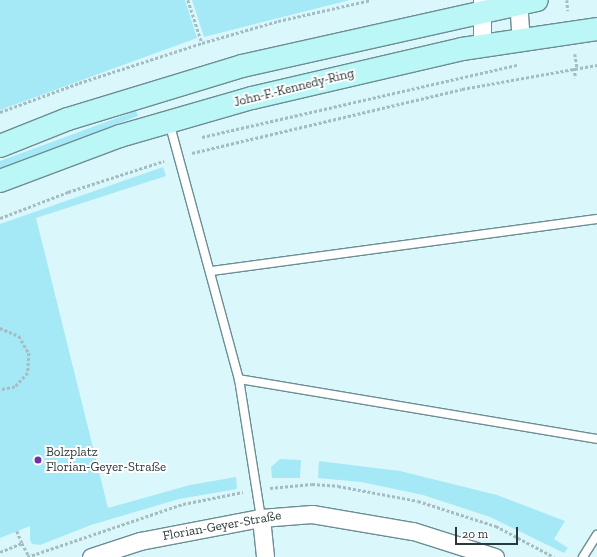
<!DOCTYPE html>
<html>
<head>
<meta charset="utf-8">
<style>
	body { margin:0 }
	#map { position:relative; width:597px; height:557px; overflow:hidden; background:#daf7fc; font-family:"Zilla Slab",serif }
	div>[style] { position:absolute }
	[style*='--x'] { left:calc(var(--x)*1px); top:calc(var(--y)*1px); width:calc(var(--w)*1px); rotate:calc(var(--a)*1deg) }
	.green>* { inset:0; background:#a6e9f6 }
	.path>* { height:2.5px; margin-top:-1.25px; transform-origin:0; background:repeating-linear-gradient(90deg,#a4bdc1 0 3px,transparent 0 5px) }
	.roads { filter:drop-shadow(1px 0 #6c8d93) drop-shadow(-1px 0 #6c8d93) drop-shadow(0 1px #6c8d93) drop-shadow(0 -1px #6c8d93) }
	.lane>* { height:8px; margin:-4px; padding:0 4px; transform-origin:4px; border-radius:4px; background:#fff }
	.street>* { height:17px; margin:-8.5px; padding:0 8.5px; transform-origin:8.5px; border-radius:8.5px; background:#fff }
	.secondary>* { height:22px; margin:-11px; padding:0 11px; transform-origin:11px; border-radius:11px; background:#bbf7f6 }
	.dots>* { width:11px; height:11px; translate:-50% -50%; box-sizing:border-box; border:2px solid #fefefe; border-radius:50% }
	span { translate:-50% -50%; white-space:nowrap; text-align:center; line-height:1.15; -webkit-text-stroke:4px #fefefe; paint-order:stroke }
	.street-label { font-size:13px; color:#2b393b }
	.poi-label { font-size:13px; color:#2b393b }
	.left { translate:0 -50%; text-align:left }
	.scale { position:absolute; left:455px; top:527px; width:63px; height:18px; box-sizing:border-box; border:2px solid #2b393b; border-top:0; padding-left:5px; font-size:12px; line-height:14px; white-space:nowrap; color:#2b393b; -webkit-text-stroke:3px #fefefe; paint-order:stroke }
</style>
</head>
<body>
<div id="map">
	<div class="green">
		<div style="clip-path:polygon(0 0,185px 0,197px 38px,0 110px)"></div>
		<div style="clip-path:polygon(192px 0,350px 0,204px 37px)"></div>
		<div style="clip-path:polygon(136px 111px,138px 116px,0 169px,0 161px)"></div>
		<div style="clip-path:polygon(163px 167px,166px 176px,36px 218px,108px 508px,190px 485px,236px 477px,237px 489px,179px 499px,91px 525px,40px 545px,32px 544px,30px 540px,30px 526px,0 538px,0 224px)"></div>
		<div style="clip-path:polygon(280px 459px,301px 460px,300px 478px,272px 478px,271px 467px)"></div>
		<div style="clip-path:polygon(319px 461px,400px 471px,497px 495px,565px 521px,554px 539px,568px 548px,564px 553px,490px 517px,423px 495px,361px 482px,318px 478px)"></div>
	</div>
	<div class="path">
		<div style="--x:188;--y:0;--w:45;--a:72"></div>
		<div style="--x:567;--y:0;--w:11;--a:85"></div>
		<div style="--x:575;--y:54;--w:13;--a:81"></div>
		<div style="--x:574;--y:68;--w:10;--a:79"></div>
		<div style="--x:0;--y:112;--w:84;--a:-20.2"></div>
		<div style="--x:79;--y:83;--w:129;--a:-18"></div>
		<div style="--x:202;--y:43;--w:79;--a:-16.1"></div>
		<div style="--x:278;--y:21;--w:95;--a:-12.7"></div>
		<div style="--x:202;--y:137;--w:323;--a:-12.9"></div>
		<div style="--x:192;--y:153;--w:277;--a:-13.3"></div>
		<div style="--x:462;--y:89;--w:137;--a:-10.1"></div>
		<div style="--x:0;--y:218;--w:73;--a:-20.9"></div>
		<div style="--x:68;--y:192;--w:101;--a:-17.9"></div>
		<div style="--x:0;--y:328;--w:21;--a:23"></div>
		<div style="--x:19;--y:336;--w:20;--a:60"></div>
		<div style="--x:29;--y:353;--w:20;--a:93"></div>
		<div style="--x:28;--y:373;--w:19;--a:133"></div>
		<div style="--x:15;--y:387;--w:15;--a:169"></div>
		<div style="--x:270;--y:488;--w:42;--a:-5.4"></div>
		<div style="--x:312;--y:484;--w:26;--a:4"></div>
		<div style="--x:338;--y:486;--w:81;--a:10.6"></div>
		<div style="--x:418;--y:501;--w:82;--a:17.8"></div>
		<div style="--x:496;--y:526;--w:66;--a:28.1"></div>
		<div style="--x:17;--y:531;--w:13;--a:67"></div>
		<div style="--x:0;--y:552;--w:24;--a:-22"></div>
		<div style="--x:22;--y:543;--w:15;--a:62"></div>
		<div style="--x:27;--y:557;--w:165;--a:-18.8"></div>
		<div style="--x:183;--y:504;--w:61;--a:-11.3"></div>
	</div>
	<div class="roads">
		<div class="lane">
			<div style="--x:169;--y:122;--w:266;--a:74.8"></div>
			<div style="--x:239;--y:379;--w:141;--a:81"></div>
			<div style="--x:212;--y:271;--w:388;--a:-7.7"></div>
			<div style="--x:239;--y:379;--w:363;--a:9.5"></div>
			<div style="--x:583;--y:557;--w:26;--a:-58"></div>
		</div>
		<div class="street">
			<div style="--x:482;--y:0;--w:45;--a:90"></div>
			<div style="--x:518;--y:0;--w:39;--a:86"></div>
			<div style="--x:261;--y:518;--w:39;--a:84"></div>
			<div style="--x:91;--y:557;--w:52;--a:-18.1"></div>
			<div style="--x:140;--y:541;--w:123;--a:-10.8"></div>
			<div style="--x:261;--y:518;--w:51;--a:-4.5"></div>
			<div style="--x:312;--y:514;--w:102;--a:9.6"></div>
			<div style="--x:413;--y:531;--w:86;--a:17.6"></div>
		</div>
		<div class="secondary">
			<div style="--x:0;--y:146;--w:73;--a:-21.7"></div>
			<div style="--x:68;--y:119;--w:182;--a:-16.9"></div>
			<div style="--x:242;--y:66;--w:302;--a:-12.6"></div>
			<div style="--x:0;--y:181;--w:128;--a:-20.6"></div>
			<div style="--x:120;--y:136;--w:137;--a:-16.1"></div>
			<div style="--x:252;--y:98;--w:216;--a:-13.1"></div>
			<div style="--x:462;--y:49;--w:136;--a:-8.4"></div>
		</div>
	</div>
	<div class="dots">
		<div style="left:38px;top:460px;background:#7032a7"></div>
	</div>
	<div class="street-label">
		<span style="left:294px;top:88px;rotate:-14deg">John-F.-Kennedy-Ring</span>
		<span style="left:222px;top:526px;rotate:-10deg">Florian-Geyer-Straße</span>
	</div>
	<div class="poi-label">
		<span class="left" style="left:46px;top:460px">Bolzplatz<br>Florian-Geyer-Straße</span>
	</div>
	<div class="scale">20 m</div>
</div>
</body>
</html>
